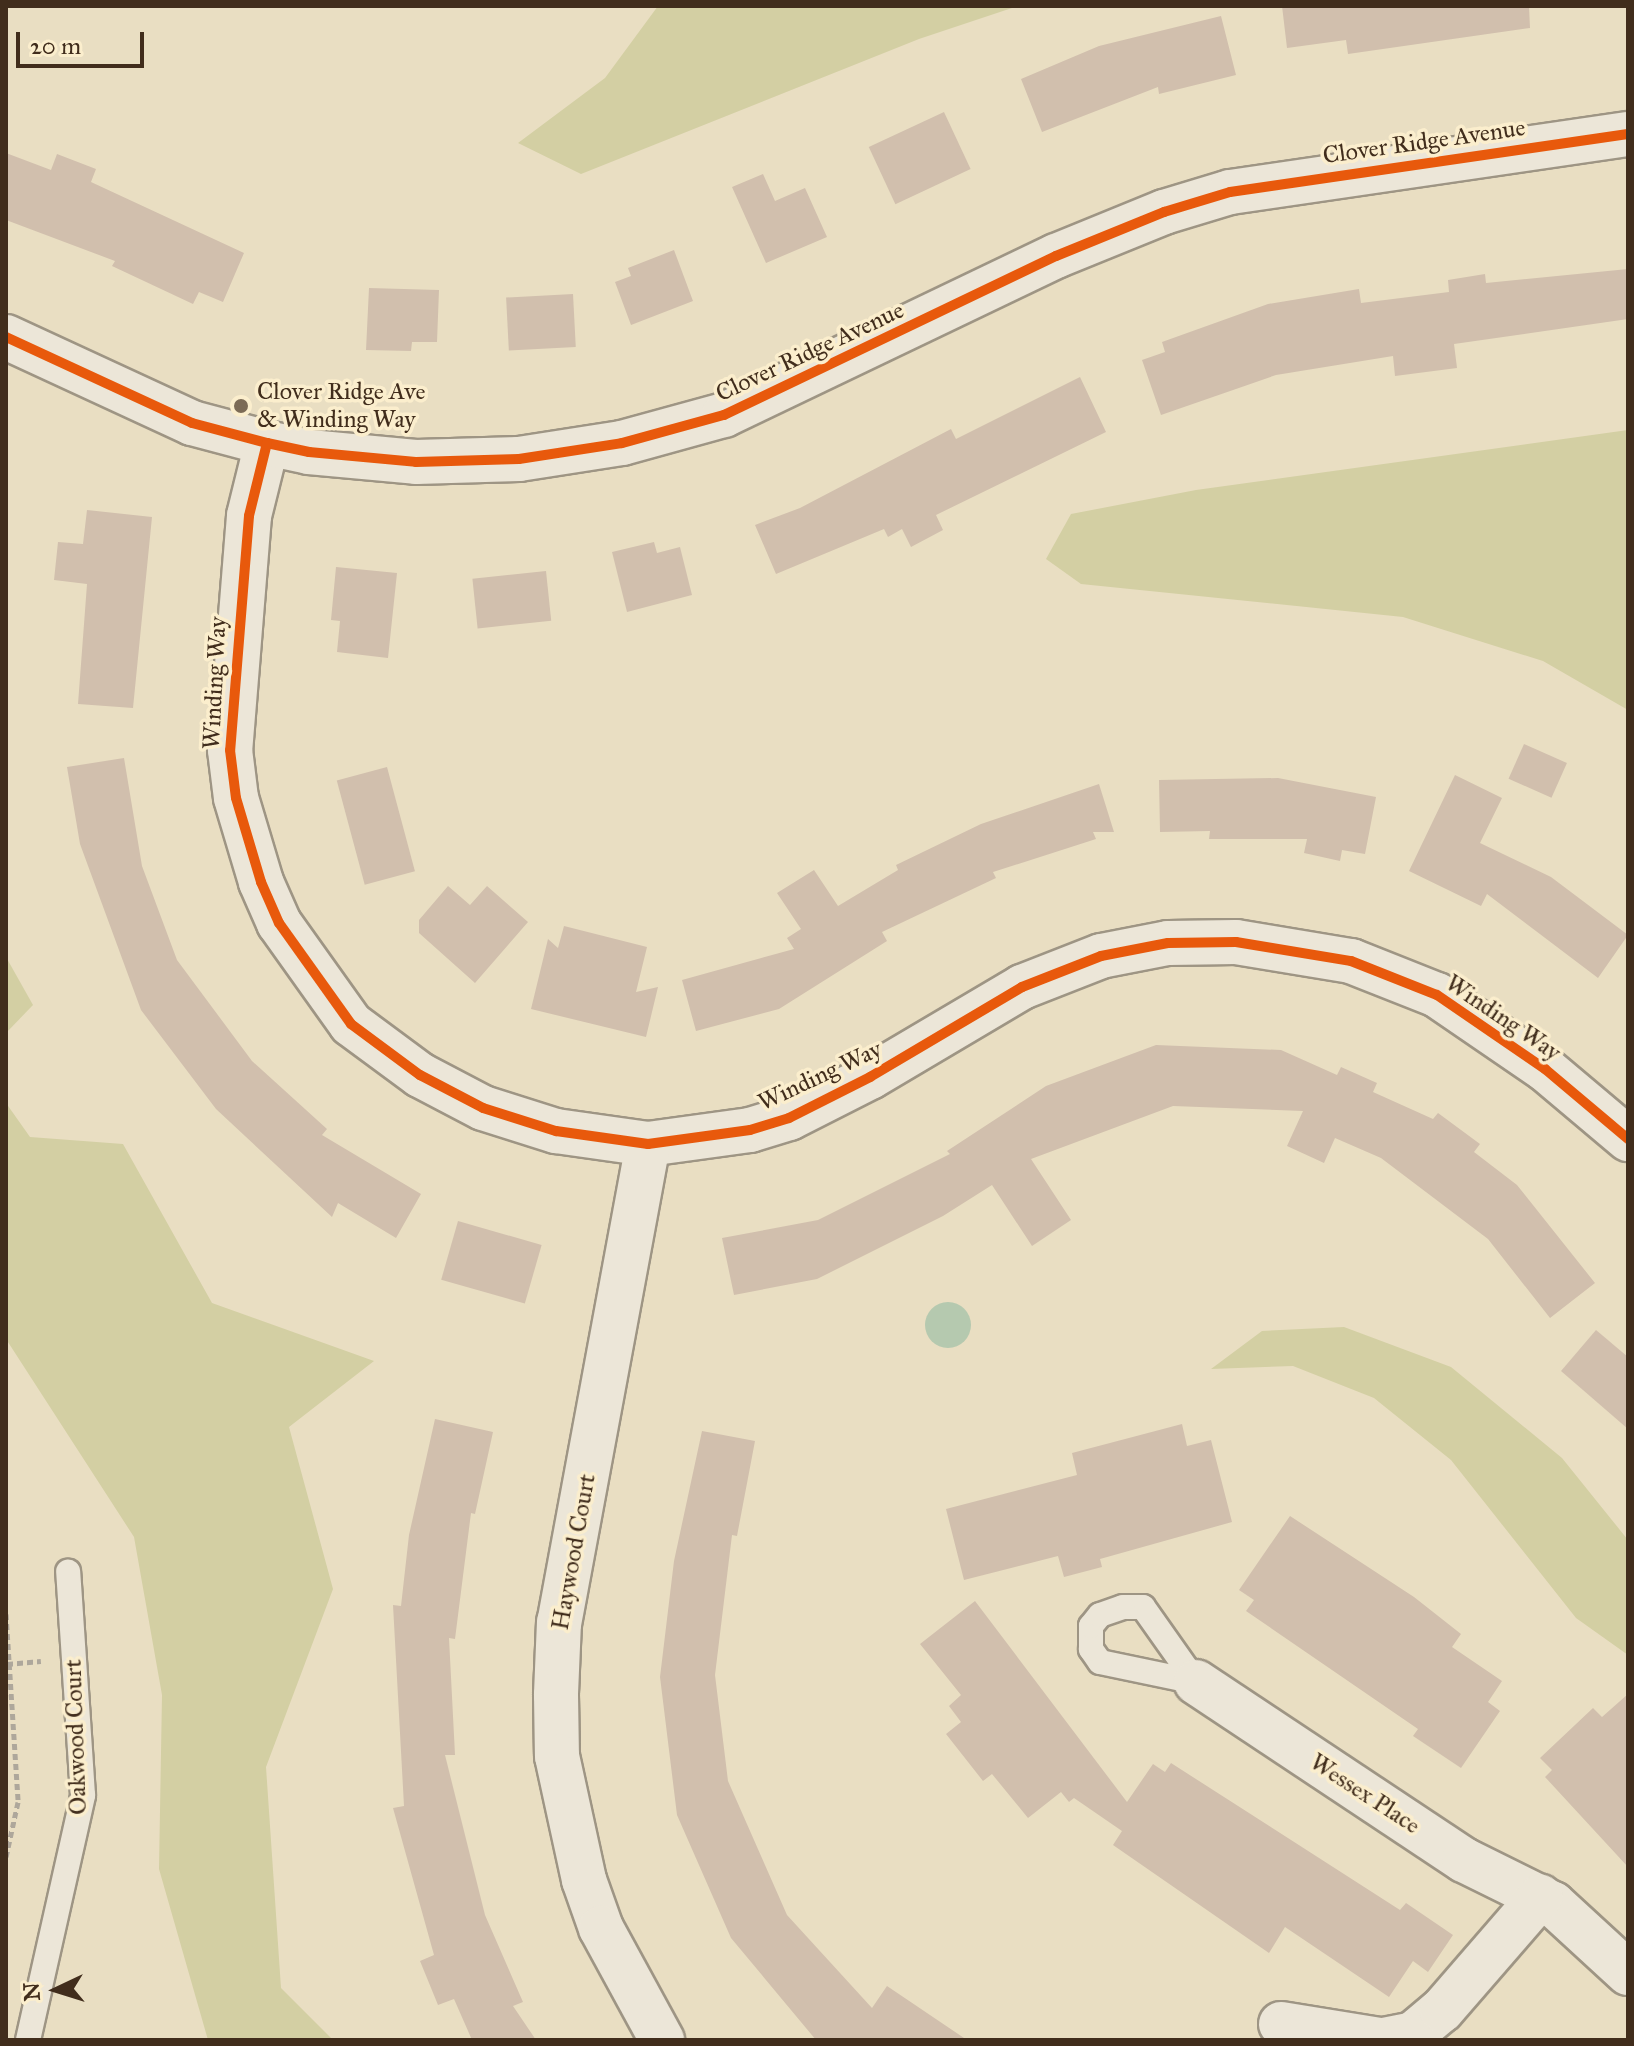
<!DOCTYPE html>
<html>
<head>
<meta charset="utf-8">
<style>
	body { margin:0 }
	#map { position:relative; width:1634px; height:2046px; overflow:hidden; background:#e9dec2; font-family:"IM FELL Great Primer",serif }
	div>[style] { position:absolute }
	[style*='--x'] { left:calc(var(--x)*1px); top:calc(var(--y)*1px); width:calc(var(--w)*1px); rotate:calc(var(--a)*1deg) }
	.green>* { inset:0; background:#d3cfa3 }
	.water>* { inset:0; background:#b5c9af }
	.round { border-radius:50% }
	.building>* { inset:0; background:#d1bfad; transform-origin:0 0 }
	.path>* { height:5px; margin-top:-2.5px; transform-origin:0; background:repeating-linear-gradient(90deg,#aea79b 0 6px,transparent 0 10px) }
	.roads { filter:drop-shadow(2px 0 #9e9584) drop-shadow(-2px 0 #9e9584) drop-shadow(0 2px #9e9584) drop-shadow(0 -2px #9e9584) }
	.service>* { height:24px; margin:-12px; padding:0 12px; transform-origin:12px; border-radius:12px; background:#ece6d8 }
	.minor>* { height:44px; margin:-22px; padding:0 22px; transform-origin:22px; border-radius:22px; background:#ece6d8 }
	.tertiary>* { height:44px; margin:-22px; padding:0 22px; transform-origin:22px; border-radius:22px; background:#ece6d8 }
	.cycleway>* { height:10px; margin:-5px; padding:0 5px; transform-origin:5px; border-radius:5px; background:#e8590c }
	.dots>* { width:22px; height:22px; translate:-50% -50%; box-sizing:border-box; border:4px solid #fbeecd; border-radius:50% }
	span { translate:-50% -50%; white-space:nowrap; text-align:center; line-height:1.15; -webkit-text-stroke:7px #fbeecd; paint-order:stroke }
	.street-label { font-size:24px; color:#412d1c }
	.poi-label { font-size:24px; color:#412d1c }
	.left { translate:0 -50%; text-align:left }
	.frame { position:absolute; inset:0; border:8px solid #412d1c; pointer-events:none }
	.north { position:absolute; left:16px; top:1950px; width:80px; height:80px; -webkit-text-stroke:6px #fbeecd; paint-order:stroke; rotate:266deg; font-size:22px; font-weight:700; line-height:32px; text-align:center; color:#412d1c }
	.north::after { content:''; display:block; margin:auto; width:28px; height:36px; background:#412d1c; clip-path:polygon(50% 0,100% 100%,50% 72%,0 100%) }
	.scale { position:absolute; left:16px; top:32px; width:128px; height:36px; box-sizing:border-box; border:4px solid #412d1c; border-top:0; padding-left:10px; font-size:24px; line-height:28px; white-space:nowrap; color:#412d1c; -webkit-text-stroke:6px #fbeecd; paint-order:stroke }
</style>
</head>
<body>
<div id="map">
	<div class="green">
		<div style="clip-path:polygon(658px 6px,1018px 6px,919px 39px,581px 174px,518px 143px,605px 78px)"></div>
		<div style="clip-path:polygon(1628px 430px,1628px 710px,1543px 661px,1403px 617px,1081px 584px,1046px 559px,1071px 514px,1196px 490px)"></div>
		<div style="clip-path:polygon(6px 957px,33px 1005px,6px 1033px)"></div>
		<div style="clip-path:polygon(6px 1103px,30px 1137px,123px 1144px,212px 1303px,374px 1361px,289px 1427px,333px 1589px,266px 1767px,281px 1988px,333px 2040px,208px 2040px,159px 1869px,162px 1695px,134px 1537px,6px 1339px)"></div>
		<div style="clip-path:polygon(1344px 1327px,1451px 1367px,1562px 1458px,1628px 1540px,1628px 1655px,1576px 1618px,1451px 1460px,1374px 1398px,1293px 1366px,1211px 1369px,1262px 1331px)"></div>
	</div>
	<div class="water">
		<div class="round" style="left:925px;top:1302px;width:46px;height:46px"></div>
	</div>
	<div class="building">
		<div style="clip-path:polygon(1282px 6px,1529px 6px,1530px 28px,1348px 54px,1346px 40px,1287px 48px)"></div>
		<div style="clip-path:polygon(1221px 16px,1236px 75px,1159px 94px,1158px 87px,1042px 132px,1021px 79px,1099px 46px)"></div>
		<div style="left:944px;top:112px;width:63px;height:83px;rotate:65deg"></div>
		<div style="clip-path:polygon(6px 153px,51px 170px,57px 154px,96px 169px,91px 182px,244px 253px,223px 302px,199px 292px,193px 304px,112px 266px,115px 261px,6px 220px)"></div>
		<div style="clip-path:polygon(763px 174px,775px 201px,805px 188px,827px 237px,766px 263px,732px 187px)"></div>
		<div style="clip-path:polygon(674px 250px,693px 301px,631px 325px,615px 282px,631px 276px,628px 268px)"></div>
		<div style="clip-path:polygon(1628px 269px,1628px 319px,1454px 344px,1457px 368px,1395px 376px,1393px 356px,1276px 375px,1161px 415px,1142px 360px,1165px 352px,1162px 342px,1268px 304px,1359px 289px,1361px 303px,1449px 292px,1448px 280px,1485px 274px,1486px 283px)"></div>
		<div style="clip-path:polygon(369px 288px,439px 290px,437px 342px,412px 342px,411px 351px,366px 350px)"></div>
		<div style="left:573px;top:294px;width:53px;height:67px;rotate:87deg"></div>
		<div style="clip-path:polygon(1080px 377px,1106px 432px,936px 515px,943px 530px,911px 547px,902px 529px,888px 537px,884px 529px,776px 574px,755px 525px,800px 508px,951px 429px,956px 439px)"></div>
		<div style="clip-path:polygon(87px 510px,152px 517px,133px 708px,78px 704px,87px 584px,54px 580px,58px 542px,83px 544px)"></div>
		<div style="clip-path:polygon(654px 542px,657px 553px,680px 547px,692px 595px,627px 612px,612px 552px)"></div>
		<div style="clip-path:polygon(336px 567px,397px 573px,388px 658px,337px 652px,340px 621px,331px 620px)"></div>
		<div style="left:546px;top:571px;width:50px;height:74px;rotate:84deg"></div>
		<div style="left:1524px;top:744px;width:47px;height:38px;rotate:24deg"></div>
		<div style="clip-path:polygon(124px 758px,142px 866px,177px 960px,252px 1061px,327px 1129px,322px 1135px,421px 1194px,396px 1238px,338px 1203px,332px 1217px,216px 1109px,141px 1010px,80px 844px,67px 767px)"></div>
		<div style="left:387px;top:767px;width:108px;height:52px;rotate:75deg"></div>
		<div style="clip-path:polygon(1455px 775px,1502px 798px,1480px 843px,1551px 877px,1628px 935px,1598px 978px,1487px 894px,1481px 906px,1409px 871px)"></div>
		<div style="clip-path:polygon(1278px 778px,1376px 797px,1365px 854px,1342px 850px,1340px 861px,1304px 853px,1307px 839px,1209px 839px,1210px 831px,1160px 832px,1159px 780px)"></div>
		<div style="clip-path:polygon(1099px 784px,1114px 832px,1093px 832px,1096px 839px,993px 872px,996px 878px,882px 932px,887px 941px,779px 1009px,696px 1031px,682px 980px,794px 949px,787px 938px,801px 929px,777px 893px,814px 870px,838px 906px,898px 870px,896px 865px,981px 824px)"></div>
		<div style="clip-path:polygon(448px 886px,470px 905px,487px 886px,528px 922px,475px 983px,419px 933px,419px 920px)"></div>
		<div style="clip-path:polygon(564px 926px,647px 947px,636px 992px,658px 987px,646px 1037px,531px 1009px,548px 939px,558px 948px)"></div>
		<div style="clip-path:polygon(1156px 1045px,1281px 1050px,1337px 1075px,1341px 1067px,1377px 1083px,1373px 1092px,1433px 1119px,1438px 1113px,1480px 1144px,1474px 1152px,1517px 1185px,1595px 1283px,1550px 1318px,1488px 1239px,1381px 1158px,1335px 1138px,1324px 1163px,1287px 1146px,1303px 1111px,1173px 1106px,1031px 1159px,1071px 1220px,1032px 1246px,992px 1185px,943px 1216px,817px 1279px,734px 1295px,722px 1238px,818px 1220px,950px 1154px,947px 1151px,1046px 1086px)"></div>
		<div style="left:458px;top:1221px;width:87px;height:61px;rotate:16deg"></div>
		<div style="clip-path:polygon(1596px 1330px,1628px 1357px,1628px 1429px,1561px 1371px)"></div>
		<div style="clip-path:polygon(435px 1419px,493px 1432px,475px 1514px,471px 1513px,455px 1639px,449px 1638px,455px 1755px,445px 1755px,485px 1915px,523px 2002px,513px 2006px,536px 2040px,472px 2040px,454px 1999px,438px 2005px,420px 1961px,434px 1955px,393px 1808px,404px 1806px,393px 1605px,401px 1606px,409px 1535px)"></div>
		<div style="clip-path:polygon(1182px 1424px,1187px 1446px,1211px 1440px,1232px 1522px,1100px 1559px,1102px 1567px,1064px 1577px,1058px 1556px,964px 1580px,946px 1509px,1077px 1475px,1072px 1453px)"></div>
		<div style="clip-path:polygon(702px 1431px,755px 1441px,737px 1536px,732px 1535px,715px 1675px,728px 1781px,787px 1915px,872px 2008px,887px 1986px,967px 2040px,816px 2040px,731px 1938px,677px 1815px,660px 1677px,674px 1561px)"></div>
		<div style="clip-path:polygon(1290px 1516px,1414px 1597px,1461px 1634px,1452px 1647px,1502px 1681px,1488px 1702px,1500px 1711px,1461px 1768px,1413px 1736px,1418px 1729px,1246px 1611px,1254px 1600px,1239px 1590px)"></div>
		<div style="clip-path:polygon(975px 1601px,1127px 1802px,1153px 1764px,1165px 1772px,1171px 1763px,1400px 1910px,1406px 1903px,1453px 1935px,1428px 1972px,1413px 1961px,1389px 1997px,1285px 1927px,1269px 1953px,1113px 1845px,1122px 1831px,1074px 1798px,1069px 1802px,1061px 1792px,1028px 1818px,992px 1774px,983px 1781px,946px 1734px,961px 1722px,949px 1706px,961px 1695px,920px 1644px)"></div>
		<div style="clip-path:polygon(1628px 1694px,1628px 1867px,1545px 1777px,1552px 1770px,1540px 1758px,1593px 1708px,1602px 1717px)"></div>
	</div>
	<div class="path">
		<div style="--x:6;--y:1614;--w:188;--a:86.3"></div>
		<div style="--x:18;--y:1802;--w:56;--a:102.3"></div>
		<div style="--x:7;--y:1664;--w:34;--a:-5"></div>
	</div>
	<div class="roads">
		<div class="service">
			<div style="--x:1123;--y:1607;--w:20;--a:0"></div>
			<div style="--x:1143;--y:1607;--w:92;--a:54.8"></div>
			<div style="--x:1196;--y:1682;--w:98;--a:-168.2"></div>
			<div style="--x:1100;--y:1662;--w:16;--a:-125"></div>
			<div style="--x:1091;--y:1649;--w:23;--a:-90"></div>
			<div style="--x:1091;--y:1626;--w:14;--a:-51"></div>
			<div style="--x:1100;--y:1615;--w:24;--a:-19"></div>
			<div style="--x:28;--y:2040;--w:251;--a:-77.3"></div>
			<div style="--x:83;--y:1795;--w:224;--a:-93.8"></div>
		</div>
		<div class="minor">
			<div style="--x:267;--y:443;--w:75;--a:103.9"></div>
			<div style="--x:249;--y:516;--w:235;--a:94.6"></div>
			<div style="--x:230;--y:750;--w:48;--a:82.9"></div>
			<div style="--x:236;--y:798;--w:88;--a:73.4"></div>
			<div style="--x:261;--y:882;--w:45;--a:66.3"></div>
			<div style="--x:279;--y:923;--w:124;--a:54.5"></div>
			<div style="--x:351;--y:1024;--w:86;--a:36.5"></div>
			<div style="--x:420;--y:1075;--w:71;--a:27.6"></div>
			<div style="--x:483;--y:1108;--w:77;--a:17.5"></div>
			<div style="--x:556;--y:1131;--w:93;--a:8"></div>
			<div style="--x:648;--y:1144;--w:103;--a:-7.8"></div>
			<div style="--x:750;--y:1130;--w:41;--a:-17.1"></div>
			<div style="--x:789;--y:1118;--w:91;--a:-26.8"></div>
			<div style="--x:870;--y:1077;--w:177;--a:-30.6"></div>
			<div style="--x:1022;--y:987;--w:85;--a:-21.4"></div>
			<div style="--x:1101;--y:956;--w:68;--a:-11"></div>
			<div style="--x:1168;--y:943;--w:68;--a:-0.8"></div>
			<div style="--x:1236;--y:942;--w:117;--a:9.4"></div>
			<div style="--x:1351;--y:961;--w:92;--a:21.6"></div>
			<div style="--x:1437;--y:995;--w:131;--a:34.4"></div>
			<div style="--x:1545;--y:1069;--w:109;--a:40.1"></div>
			<div style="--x:648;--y:1144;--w:486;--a:100.5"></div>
			<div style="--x:559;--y:1622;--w:73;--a:92.4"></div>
			<div style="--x:556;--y:1695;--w:61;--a:89.1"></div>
			<div style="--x:557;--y:1756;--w:127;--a:77.7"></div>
			<div style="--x:584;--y:1880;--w:51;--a:70.5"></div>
			<div style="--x:601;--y:1928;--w:128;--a:61.4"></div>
			<div style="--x:1196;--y:1682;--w:322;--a:33.6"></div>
			<div style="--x:1464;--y:1860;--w:99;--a:26.3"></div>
			<div style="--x:1553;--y:1904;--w:102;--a:42.6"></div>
			<div style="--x:1281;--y:2024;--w:100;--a:9.2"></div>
			<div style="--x:1383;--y:2040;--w:31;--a:-11"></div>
			<div style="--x:1413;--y:2034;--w:38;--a:-40"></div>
			<div style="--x:1442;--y:2010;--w:150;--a:-49.1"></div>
		</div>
		<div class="tertiary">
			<div style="--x:6;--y:337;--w:205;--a:24.8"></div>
			<div style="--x:192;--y:423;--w:78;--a:14.9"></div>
			<div style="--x:267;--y:443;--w:43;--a:12.1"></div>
			<div style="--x:309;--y:452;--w:107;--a:5.3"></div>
			<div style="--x:416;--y:462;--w:103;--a:-1.7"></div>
			<div style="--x:519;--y:459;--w:104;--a:-8.8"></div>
			<div style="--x:622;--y:443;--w:106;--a:-15.4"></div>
			<div style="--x:724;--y:415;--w:368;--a:-25.6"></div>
			<div style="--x:1056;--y:256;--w:117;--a:-22.2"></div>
			<div style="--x:1164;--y:212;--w:69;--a:-16.9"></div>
			<div style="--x:1230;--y:192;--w:402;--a:-8.3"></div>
		</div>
	</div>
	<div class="cycleway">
		<div style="--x:6;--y:337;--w:205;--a:24.8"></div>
		<div style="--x:192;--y:423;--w:78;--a:14.9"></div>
		<div style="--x:267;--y:443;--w:43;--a:12.1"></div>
		<div style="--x:309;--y:452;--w:107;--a:5.3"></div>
		<div style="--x:416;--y:462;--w:103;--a:-1.7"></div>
		<div style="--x:519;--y:459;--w:104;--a:-8.8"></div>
		<div style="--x:622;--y:443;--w:106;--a:-15.4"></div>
		<div style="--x:724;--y:415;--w:368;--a:-25.6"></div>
		<div style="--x:1056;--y:256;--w:117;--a:-22.2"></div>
		<div style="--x:1164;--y:212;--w:69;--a:-16.9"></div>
		<div style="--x:1230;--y:192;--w:402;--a:-8.3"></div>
		<div style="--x:267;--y:443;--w:75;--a:103.9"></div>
		<div style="--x:249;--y:516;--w:235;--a:94.6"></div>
		<div style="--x:230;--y:750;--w:48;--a:82.9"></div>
		<div style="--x:236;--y:798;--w:88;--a:73.4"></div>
		<div style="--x:261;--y:882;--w:45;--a:66.3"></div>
		<div style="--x:279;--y:923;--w:124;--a:54.5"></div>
		<div style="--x:351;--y:1024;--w:86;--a:36.5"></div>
		<div style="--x:420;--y:1075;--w:71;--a:27.6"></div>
		<div style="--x:483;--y:1108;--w:77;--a:17.5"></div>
		<div style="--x:556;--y:1131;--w:93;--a:8"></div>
		<div style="--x:648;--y:1144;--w:103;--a:-7.8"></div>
		<div style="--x:750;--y:1130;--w:41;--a:-17.1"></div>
		<div style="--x:789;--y:1118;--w:91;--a:-26.8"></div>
		<div style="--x:870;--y:1077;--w:177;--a:-30.6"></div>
		<div style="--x:1022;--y:987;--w:85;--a:-21.4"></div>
		<div style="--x:1101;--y:956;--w:68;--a:-11"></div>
		<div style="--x:1168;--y:943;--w:68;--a:-0.8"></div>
		<div style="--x:1236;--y:942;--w:117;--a:9.4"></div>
		<div style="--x:1351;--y:961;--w:92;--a:21.6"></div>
		<div style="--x:1437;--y:995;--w:131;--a:34.4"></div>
		<div style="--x:1545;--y:1069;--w:109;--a:40.1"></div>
	</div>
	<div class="dots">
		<div style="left:241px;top:406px;background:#7c6b56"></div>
	</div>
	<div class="street-label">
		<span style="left:1424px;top:142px;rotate:-8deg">Clover Ridge Avenue</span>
		<span style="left:810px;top:352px;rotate:-25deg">Clover Ridge Avenue</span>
		<span style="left:215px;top:683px;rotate:-87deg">Winding Way</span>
		<span style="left:1503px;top:1018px;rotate:34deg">Winding Way</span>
		<span style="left:820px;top:1076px;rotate:-25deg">Winding Way</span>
		<span style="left:574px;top:1552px;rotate:-80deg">Haywood Court</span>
		<span style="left:76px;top:1737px;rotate:-92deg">Oakwood Court</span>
		<span style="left:1365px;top:1794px;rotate:33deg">Wessex Place</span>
	</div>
	<div class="poi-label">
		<span class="left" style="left:257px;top:406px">Clover Ridge Ave<br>&amp; Winding Way</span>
	</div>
	<div class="frame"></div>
	<div class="north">N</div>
	<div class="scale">20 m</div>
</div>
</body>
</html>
